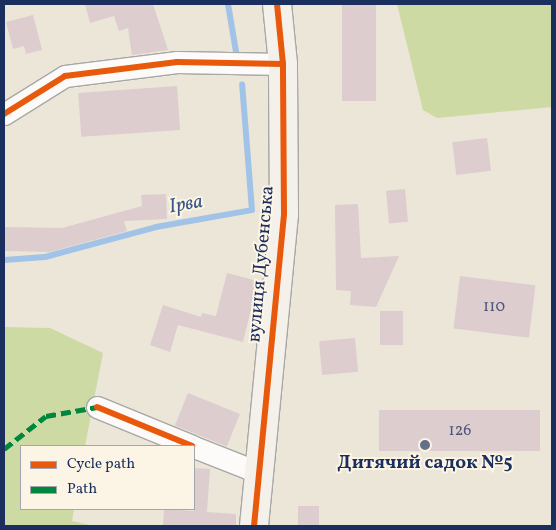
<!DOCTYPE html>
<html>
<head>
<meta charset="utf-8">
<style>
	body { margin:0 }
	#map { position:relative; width:556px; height:530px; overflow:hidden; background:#ebe6d8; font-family:Vollkorn,serif }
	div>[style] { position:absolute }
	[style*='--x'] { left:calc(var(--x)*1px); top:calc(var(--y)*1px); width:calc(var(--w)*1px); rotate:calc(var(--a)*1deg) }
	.green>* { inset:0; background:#cddaa3 }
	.stream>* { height:6px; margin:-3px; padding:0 3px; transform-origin:3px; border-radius:3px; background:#a1c3e7 }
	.building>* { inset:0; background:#ddcdcf; transform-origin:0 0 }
	.roads { filter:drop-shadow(1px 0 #a8a7a5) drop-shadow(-1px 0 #a8a7a5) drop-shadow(0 1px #a8a7a5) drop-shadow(0 -1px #a8a7a5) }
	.street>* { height:21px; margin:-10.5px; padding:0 10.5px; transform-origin:10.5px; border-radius:10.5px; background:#fcfbf9 }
	.secondary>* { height:28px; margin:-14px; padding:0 14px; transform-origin:14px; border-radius:14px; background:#f4f1eb }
	.quiet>* { height:5px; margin-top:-2.5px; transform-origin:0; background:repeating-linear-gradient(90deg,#00873e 0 10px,transparent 0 15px) }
	.cycleway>* { height:6px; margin:-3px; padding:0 3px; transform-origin:3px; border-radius:3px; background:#e8590c }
	.dots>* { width:14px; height:14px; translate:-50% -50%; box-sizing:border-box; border:2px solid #fcf5e5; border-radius:50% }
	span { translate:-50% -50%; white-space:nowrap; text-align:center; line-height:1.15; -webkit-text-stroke:4px #fcf5e5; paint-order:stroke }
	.number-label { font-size:16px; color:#4c567a }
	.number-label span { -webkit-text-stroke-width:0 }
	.street-label { font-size:19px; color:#1b2f5e }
	.poi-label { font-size:19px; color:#1b2f5e; font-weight:700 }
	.water-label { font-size:20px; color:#3a5789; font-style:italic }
	.frame { position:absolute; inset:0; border:5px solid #1b2f5e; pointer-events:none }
	.legend { position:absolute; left:20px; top:445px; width:175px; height:65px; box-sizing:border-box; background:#fcf5e5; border:1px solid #a2a6af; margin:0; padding:6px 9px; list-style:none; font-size:15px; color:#1b2f5e }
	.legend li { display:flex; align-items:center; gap:10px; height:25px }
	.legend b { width:25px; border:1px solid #a2a6af }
</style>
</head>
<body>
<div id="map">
	<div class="green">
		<div style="clip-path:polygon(397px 4px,552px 4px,552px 107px,437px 118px,423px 110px)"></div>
		<div style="clip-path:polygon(4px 327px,50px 328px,103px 353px,85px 446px,21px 446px,21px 509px,74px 509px,72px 521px,94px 526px,4px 526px)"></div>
	</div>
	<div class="stream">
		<div style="--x:228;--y:4;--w:49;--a:80.5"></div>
		<div style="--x:4;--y:260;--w:41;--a:-4.2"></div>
		<div style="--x:45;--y:257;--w:115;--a:-15.1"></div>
		<div style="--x:156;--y:227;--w:97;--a:-10"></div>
		<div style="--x:252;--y:210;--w:126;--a:-94.5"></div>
	</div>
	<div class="building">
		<div style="clip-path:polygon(85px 4px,153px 4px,168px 50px,132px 55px,128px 28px,119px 31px,114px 16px,90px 23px)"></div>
		<div style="left:342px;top:4px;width:34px;height:97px"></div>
		<div style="clip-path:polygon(33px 15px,42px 50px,26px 54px,24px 46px,13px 49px,6px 22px)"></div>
		<div style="left:177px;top:86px;width:44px;height:99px;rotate:86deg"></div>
		<div style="left:487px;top:138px;width:33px;height:35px;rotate:83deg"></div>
		<div style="left:405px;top:189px;width:33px;height:19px;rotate:85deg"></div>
		<div style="clip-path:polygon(166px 194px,167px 219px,124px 221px,127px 231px,50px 252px,4px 251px,4px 227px,62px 228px,142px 206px,141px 195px)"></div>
		<div style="clip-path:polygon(358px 204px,361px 258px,399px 256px,376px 307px,350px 305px,351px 291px,336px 290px,335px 205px)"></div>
		<div style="clip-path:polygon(227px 273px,258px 281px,243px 342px,178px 325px,170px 352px,150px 345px,163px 305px,201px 317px,202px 313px,216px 316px)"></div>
		<div style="left:460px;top:276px;width:76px;height:53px;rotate:7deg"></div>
		<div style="left:380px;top:311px;width:23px;height:34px"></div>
		<div style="left:355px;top:338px;width:34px;height:36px;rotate:85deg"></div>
		<div style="left:188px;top:393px;width:56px;height:35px;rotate:22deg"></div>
		<div style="left:379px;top:410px;width:161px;height:41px"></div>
		<div style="clip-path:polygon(194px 468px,210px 469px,207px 512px,236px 514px,236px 526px,163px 526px,164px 509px,194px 511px)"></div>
		<div style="left:298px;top:506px;width:21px;height:20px"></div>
	</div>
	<div class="roads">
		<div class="street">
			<div style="--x:4;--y:114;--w:72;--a:-31.9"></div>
			<div style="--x:65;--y:76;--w:113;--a:-7.1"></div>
			<div style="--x:177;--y:62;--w:106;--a:1.1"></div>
			<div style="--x:97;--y:407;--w:103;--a:22.3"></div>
			<div style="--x:194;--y:447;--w:71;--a:21.5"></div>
		</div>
		<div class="secondary">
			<div style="--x:254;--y:526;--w:313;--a:-84.5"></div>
			<div style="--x:284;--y:214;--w:150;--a:-90.4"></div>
			<div style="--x:283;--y:64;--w:60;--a:-95.7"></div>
		</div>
	</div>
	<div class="quiet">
		<div style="--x:4;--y:449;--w:53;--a:-38.2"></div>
		<div style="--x:46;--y:416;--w:52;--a:-10"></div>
	</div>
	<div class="cycleway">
		<div style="--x:4;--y:114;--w:72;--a:-31.9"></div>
		<div style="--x:65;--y:76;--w:113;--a:-7.1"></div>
		<div style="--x:177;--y:62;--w:106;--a:1.1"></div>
		<div style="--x:97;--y:407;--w:103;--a:22.3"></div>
		<div style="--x:254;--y:526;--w:313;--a:-84.5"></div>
		<div style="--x:284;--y:214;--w:150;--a:-90.4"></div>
		<div style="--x:283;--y:64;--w:60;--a:-95.7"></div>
	</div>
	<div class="dots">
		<div style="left:425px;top:445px;background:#646f89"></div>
	</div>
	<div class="number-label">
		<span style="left:494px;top:307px">110</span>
		<span style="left:460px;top:431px">126</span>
	</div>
	<div class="street-label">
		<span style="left:262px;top:264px;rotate:-85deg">вулиця Дубенська</span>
	</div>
	<div class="poi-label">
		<span style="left:425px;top:464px">Дитячий садок №5</span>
	</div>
	<div class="water-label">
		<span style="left:186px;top:205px;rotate:-10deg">Ірва</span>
	</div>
	<div class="frame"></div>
	<ul class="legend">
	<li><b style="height:6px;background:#e8590c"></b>Cycle path</li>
	<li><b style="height:6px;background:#00873e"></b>Path</li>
	</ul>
</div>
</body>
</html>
